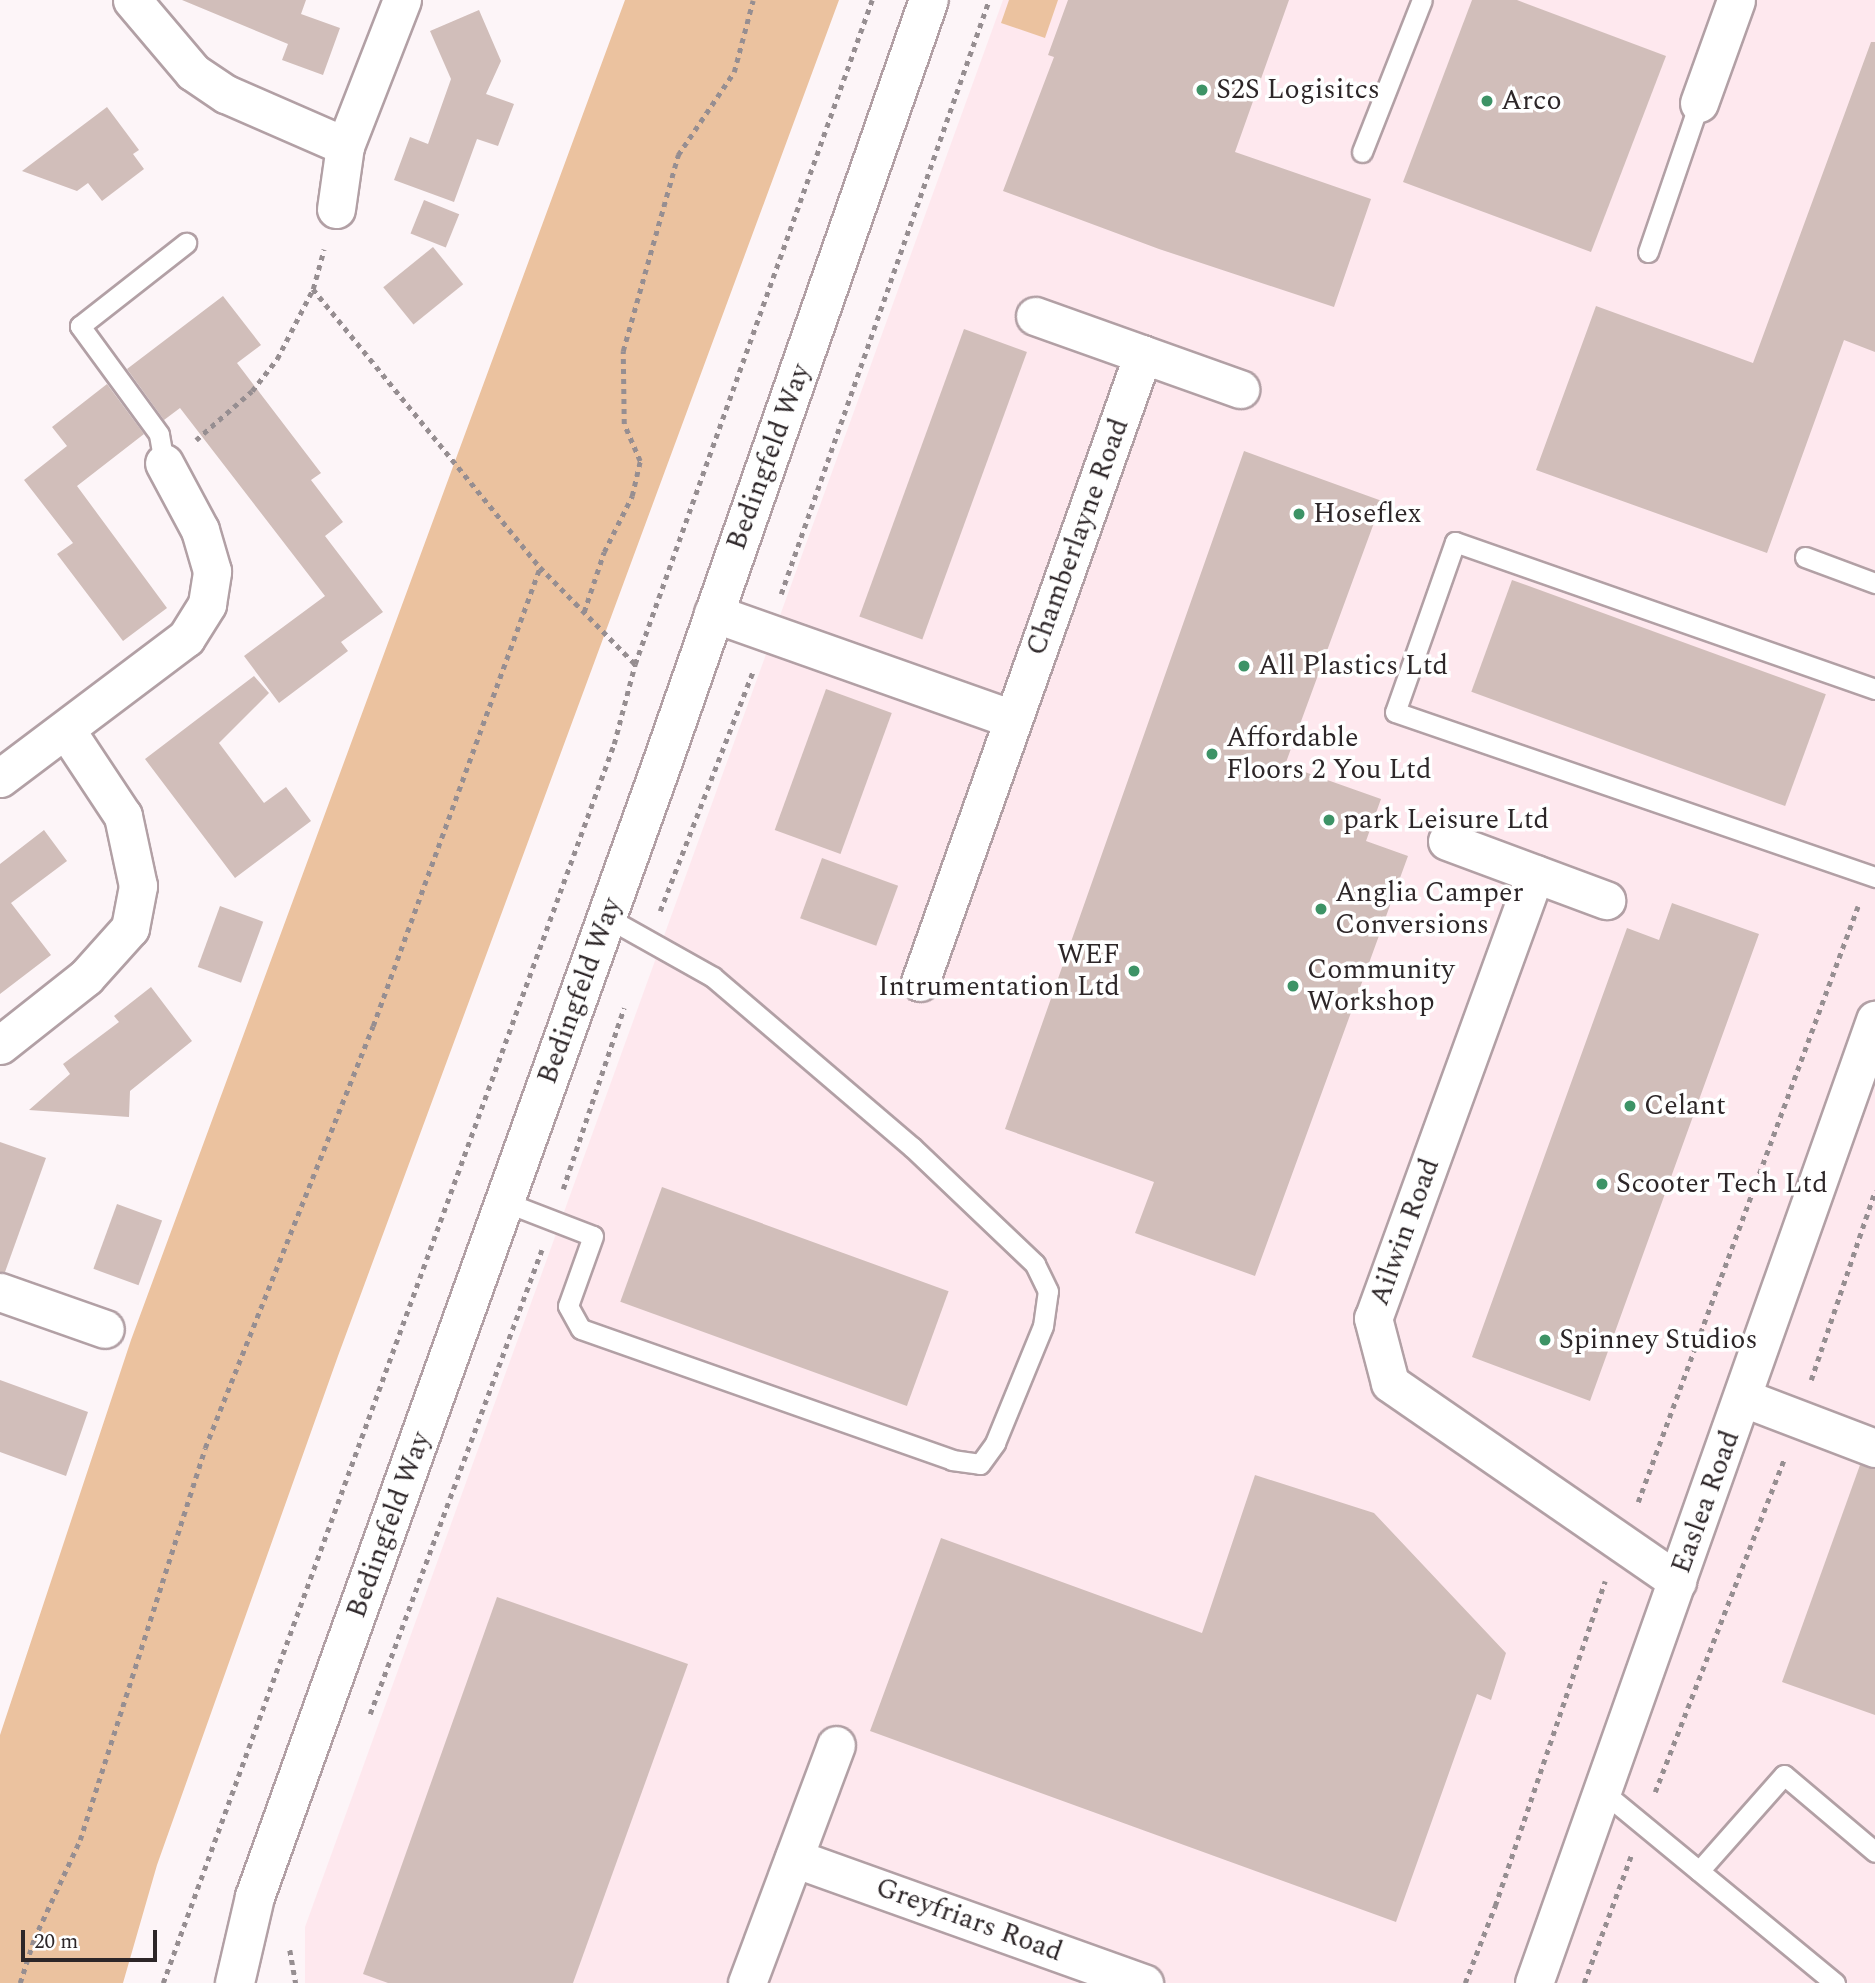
<!DOCTYPE html>
<html>
<head>
<meta charset="utf-8">
<style>
	body { margin:0 }
	#map { position:relative; width:1875px; height:1983px; overflow:hidden; background:#fdf5f8; font-family:Spectral,serif }
	div>[style] { position:absolute }
	[style*='--x'] { left:calc(var(--x)*1px); top:calc(var(--y)*1px); width:calc(var(--w)*1px); rotate:calc(var(--a)*1deg) }
	.built>* { inset:0; background:#fee8ee }
	.green>* { inset:0; background:#ebc29f }
	.building>* { inset:0; background:#d1beba; transform-origin:0 0 }
	.path>* { height:4.5px; margin-top:-2.25px; transform-origin:0; background:repeating-linear-gradient(90deg,#968e91 0 5px,transparent 0 10px) }
	.roads { filter:drop-shadow(2px 0 #b2a0a5) drop-shadow(-2px 0 #b2a0a5) drop-shadow(0 2px #b2a0a5) drop-shadow(0 -2px #b2a0a5) }
	.lane>* { height:19px; margin:-9.5px; padding:0 9.5px; transform-origin:9.5px; border-radius:9.5px; background:#fff }
	.street>* { height:37px; margin:-18.5px; padding:0 18.5px; transform-origin:18.5px; border-radius:18.5px; background:#fff }
	.secondary>* { height:38px; margin:-19px; padding:0 19px; transform-origin:19px; border-radius:19px; background:#fff }
	.dots>* { width:19px; height:19px; translate:-50% -50%; box-sizing:border-box; border:4px solid #fff; border-radius:50% }
	span { translate:-50% -50%; white-space:nowrap; text-align:center; line-height:1.15; -webkit-text-stroke:7px #fff; paint-order:stroke }
	.poi-label { font-size:28px; color:#2d2628 }
	.left { translate:0 -50%; text-align:left }
	.right { translate:-100% -50%; text-align:right }
	.street-label { font-size:28px; color:#2d2628 }
	.scale { position:absolute; left:21px; top:1930px; width:136px; height:32px; box-sizing:border-box; border:4px solid #2d2628; border-top:0; padding-left:9px; font-size:21px; line-height:24px; white-space:nowrap; color:#2d2628; -webkit-text-stroke:5px #fff; paint-order:stroke }
</style>
</head>
<body>
<div id="map">
	<div class="built">
		<div style="clip-path:polygon(1003px 0,1875px 0,1875px 1983px,305px 1983px,305px 1927px)"></div>
	</div>
	<div class="green">
		<div style="clip-path:polygon(625px 0,839px 0,338px 1356px,157px 1865px,123px 1983px,0 1983px,0 1735px,131px 1340px)"></div>
		<div style="clip-path:polygon(1009px 0,1058px 0,1045px 38px,1001px 23px)"></div>
	</div>
	<div class="building">
		<div style="clip-path:polygon(182px 0,306px 0,301px 14px,340px 28px,323px 75px,282px 60px,288px 44px)"></div>
		<div style="clip-path:polygon(1068px 0,1289px 0,1235px 152px,1371px 199px,1334px 307px,1159px 249px,1003px 191px,1054px 57px,1048px 55px)"></div>
		<div style="clip-path:polygon(1472px 0,1517px 0,1666px 56px,1591px 252px,1403px 182px)"></div>
		<div style="clip-path:polygon(479px 10px,501px 61px,486px 94px,514px 104px,498px 146px,477px 139px,454px 202px,394px 180px,410px 137px,428px 144px,451px 79px,430px 31px)"></div>
		<div style="clip-path:polygon(1871px 42px,1875px 42px,1875px 352px,1844px 340px,1767px 553px,1536px 470px,1596px 306px,1753px 363px)"></div>
		<div style="clip-path:polygon(107px 107px,139px 150px,133px 154px,144px 169px,102px 201px,88px 183px,77px 191px,22px 171px)"></div>
		<div style="left:424px;top:200px;width:38px;height:36px;rotate:22deg"></div>
		<div style="left:433px;top:247px;width:48px;height:64px;rotate:51deg"></div>
		<div style="clip-path:polygon(223px 296px,261px 345px,237px 363px,321px 473px,311px 480px,343px 522px,325px 536px,383px 612px,341px 642px,348px 651px,279px 703px,244px 656px,325px 596px,180px 408px,164px 420px,127px 369px)"></div>
		<div style="left:964px;top:329px;width:67px;height:306px;rotate:20deg"></div>
		<div style="clip-path:polygon(107px 384px,144px 434px,77px 486px,167px 608px,123px 641px,57px 554px,73px 543px,24px 480px,67px 446px,52px 427px)"></div>
		<div style="clip-path:polygon(1244px 451px,1382px 501px,1285px 765px,1381px 799px,1366px 841px,1408px 856px,1255px 1276px,1135px 1233px,1154px 1182px,1005px 1129px)"></div>
		<div style="left:1512px;top:580px;width:334px;height:119px;rotate:20deg"></div>
		<div style="clip-path:polygon(254px 676px,269px 693px,219px 743px,264px 803px,286px 787px,311px 821px,235px 878px,145px 759px)"></div>
		<div style="left:826px;top:689px;width:70px;height:150px;rotate:20deg"></div>
		<div style="clip-path:polygon(44px 830px,67px 861px,11px 903px,51px 955px,0 994px,0 864px)"></div>
		<div style="left:822px;top:858px;width:81px;height:64px;rotate:20deg"></div>
		<div style="clip-path:polygon(1672px 903px,1759px 934px,1590px 1401px,1472px 1357px,1627px 928px,1659px 940px)"></div>
		<div style="left:220px;top:906px;width:46px;height:65px;rotate:20deg"></div>
		<div style="clip-path:polygon(151px 987px,192px 1041px,130px 1091px,129px 1117px,29px 1110px,70px 1074px,63px 1064px,119px 1022px,114px 1016px)"></div>
		<div style="clip-path:polygon(0 1142px,46px 1158px,5px 1272px,0 1272px)"></div>
		<div style="left:662px;top:1187px;width:305px;height:122px;rotate:20deg"></div>
		<div style="left:117px;top:1204px;width:48px;height:69px;rotate:20deg"></div>
		<div style="clip-path:polygon(0 1380px,88px 1412px,66px 1476px,0 1452px)"></div>
		<div style="clip-path:polygon(1860px 1465px,1875px 1468px,1875px 1715px,1782px 1682px)"></div>
		<div style="clip-path:polygon(1255px 1475px,1374px 1513px,1506px 1653px,1491px 1700px,1477px 1694px,1396px 1922px,870px 1731px,941px 1538px,1202px 1633px)"></div>
		<div style="clip-path:polygon(497px 1597px,688px 1664px,573px 1983px,388px 1983px,363px 1974px)"></div>
	</div>
	<div class="path">
		<div style="--x:313;--y:289;--w:41;--a:-74.6"></div>
		<div style="--x:196;--y:440;--w:74;--a:-41.2"></div>
		<div style="--x:252;--y:391;--w:41;--a:-52"></div>
		<div style="--x:277;--y:359;--w:79;--a:-62.8"></div>
		<div style="--x:313;--y:289;--w:359;--a:50.8"></div>
		<div style="--x:540;--y:567;--w:136;--a:45.6"></div>
		<div style="--x:781;--y:594;--w:629;--a:-70.7"></div>
		<div style="--x:584;--y:612;--w:63;--a:-71.6"></div>
		<div style="--x:604;--y:552;--w:63;--a:-63.4"></div>
		<div style="--x:632;--y:496;--w:36;--a:-77"></div>
		<div style="--x:640;--y:461;--w:40;--a:-113.4"></div>
		<div style="--x:624;--y:424;--w:73;--a:-90.8"></div>
		<div style="--x:623;--y:351;--w:204;--a:-74.3"></div>
		<div style="--x:678;--y:155;--w:100;--a:-56"></div>
		<div style="--x:734;--y:72;--w:74;--a:-75.2"></div>
		<div style="--x:660;--y:911;--w:257;--a:-68.8"></div>
		<div style="--x:563;--y:1189;--w:191;--a:-71.4"></div>
		<div style="--x:1811;--y:1380;--w:200;--a:-71.3"></div>
		<div style="--x:1638;--y:1502;--w:635;--a:-69.74"></div>
		<div style="--x:370;--y:1714;--w:495;--a:-69.7"></div>
		<div style="--x:1655;--y:1792;--w:359;--a:-68.8"></div>
		<div style="--x:290;--y:1950;--w:34;--a:80"></div>
		<div style="--x:20;--y:1983;--w:46;--a:-72.3"></div>
		<div style="--x:34;--y:1939;--w:109;--a:-65.1"></div>
		<div style="--x:80;--y:1840;--w:411;--a:-72.3"></div>
		<div style="--x:205;--y:1448;--w:454;--a:-68.3"></div>
		<div style="--x:373;--y:1026;--w:488;--a:-70"></div>
		<div style="--x:163;--y:1983;--w:1319;--a:-70"></div>
		<div style="--x:614;--y:744;--w:83;--a:-75.3"></div>
		<div style="--x:635;--y:664;--w:705;--a:-70.36"></div>
		<div style="--x:1465;--y:1983;--w:83;--a:-68.7"></div>
		<div style="--x:1495;--y:1906;--w:343;--a:-71.3"></div>
		<div style="--x:1584;--y:1983;--w:135;--a:-69.7"></div>
	</div>
	<div class="roads">
		<div class="lane">
			<div style="--x:1362;--y:152;--w:163;--a:-68.5"></div>
			<div style="--x:1648;--y:252;--w:157;--a:-71.1"></div>
			<div style="--x:164;--y:463;--w:29;--a:-100"></div>
			<div style="--x:159;--y:434;--w:134;--a:-126.2"></div>
			<div style="--x:80;--y:326;--w:135;--a:-38.1"></div>
			<div style="--x:1805;--y:557;--w:75;--a:20.4"></div>
			<div style="--x:1875;--y:689;--w:445;--a:-160.7"></div>
			<div style="--x:1455;--y:542;--w:180;--a:109.4"></div>
			<div style="--x:1395;--y:712;--w:508;--a:18.97"></div>
			<div style="--x:505;--y:1202;--w:94;--a:21.1"></div>
			<div style="--x:593;--y:1236;--w:74;--a:109.7"></div>
			<div style="--x:568;--y:1306;--w:26;--a:61"></div>
			<div style="--x:581;--y:1329;--w:393;--a:19.4"></div>
			<div style="--x:952;--y:1460;--w:28;--a:8"></div>
			<div style="--x:980;--y:1464;--w:26;--a:-54"></div>
			<div style="--x:995;--y:1443;--w:126;--a:-67.7"></div>
			<div style="--x:1043;--y:1326;--w:35;--a:-82"></div>
			<div style="--x:1048;--y:1291;--w:30;--a:-116"></div>
			<div style="--x:1035;--y:1264;--w:170;--a:-136.4"></div>
			<div style="--x:912;--y:1147;--w:262;--a:-139.5"></div>
			<div style="--x:713;--y:977;--w:123;--a:-150.7"></div>
			<div style="--x:1602;--y:1791;--w:302;--a:39.5"></div>
			<div style="--x:1699;--y:1871;--w:128;--a:-48.5"></div>
			<div style="--x:1784;--y:1775;--w:119;--a:40.2"></div>
		</div>
		<div class="street">
			<div style="--x:132;--y:0;--w:94;--a:49.7"></div>
			<div style="--x:193;--y:72;--w:40;--a:34"></div>
			<div style="--x:226;--y:94;--w:130;--a:23.6"></div>
			<div style="--x:1699;--y:103;--w:109;--a:-70.2"></div>
			<div style="--x:336;--y:209;--w:64;--a:-81.9"></div>
			<div style="--x:345;--y:146;--w:157;--a:-68.7"></div>
			<div style="--x:1035;--y:316;--w:218;--a:19.6"></div>
			<div style="--x:713;--y:613;--w:317;--a:19.5"></div>
			<div style="--x:0;--y:778;--w:233;--a:-37"></div>
			<div style="--x:186;--y:638;--w:40;--a:-58"></div>
			<div style="--x:207;--y:604;--w:33;--a:-81"></div>
			<div style="--x:212;--y:571;--w:43;--a:-106.3"></div>
			<div style="--x:200;--y:530;--w:76;--a:-118.2"></div>
			<div style="--x:1447;--y:841;--w:170;--a:20.4"></div>
			<div style="--x:1535;--y:874;--w:473;--a:110"></div>
			<div style="--x:1373;--y:1318;--w:67;--a:75.3"></div>
			<div style="--x:1390;--y:1383;--w:349;--a:34.6"></div>
			<div style="--x:920;--y:982;--w:666;--a:-70.45"></div>
			<div style="--x:0;--y:1045;--w:110;--a:-38.3"></div>
			<div style="--x:86;--y:977;--w:66;--a:-48.1"></div>
			<div style="--x:130;--y:928;--w:43;--a:-79.2"></div>
			<div style="--x:138;--y:886;--w:72;--a:-102.1"></div>
			<div style="--x:123;--y:816;--w:103;--a:-123.5"></div>
			<div style="--x:0;--y:1292;--w:111;--a:19.4"></div>
			<div style="--x:1744;--y:1398;--w:140;--a:20.9"></div>
			<div style="--x:794;--y:1858;--w:372;--a:19.7"></div>
			<div style="--x:747;--y:1983;--w:254;--a:-69.5"></div>
			<div style="--x:1534;--y:1983;--w:1022;--a:-70.5"></div>
		</div>
		<div class="secondary">
			<div style="--x:235;--y:1983;--w:88;--a:-76.9"></div>
			<div style="--x:255;--y:1897;--w:1204;--a:-70.24"></div>
			<div style="--x:662;--y:764;--w:809;--a:-70.74"></div>
		</div>
	</div>
	<div class="dots">
		<div style="left:1202px;top:90px;background:#3d9366"></div>
		<div style="left:1487px;top:101px;background:#3d9366"></div>
		<div style="left:1299px;top:514px;background:#3d9366"></div>
		<div style="left:1244px;top:666px;background:#3d9366"></div>
		<div style="left:1212px;top:754px;background:#3d9366"></div>
		<div style="left:1329px;top:820px;background:#3d9366"></div>
		<div style="left:1321px;top:909px;background:#3d9366"></div>
		<div style="left:1134px;top:971px;background:#3d9366"></div>
		<div style="left:1293px;top:986px;background:#3d9366"></div>
		<div style="left:1630px;top:1106px;background:#3d9366"></div>
		<div style="left:1602px;top:1184px;background:#3d9366"></div>
		<div style="left:1545px;top:1340px;background:#3d9366"></div>
	</div>
	<div class="poi-label">
		<span class="left" style="left:1216px;top:90px">S2S Logisitcs</span>
		<span class="left" style="left:1501px;top:101px">Arco</span>
		<span class="left" style="left:1313px;top:514px">Hoseflex</span>
		<span class="left" style="left:1258px;top:666px">All Plastics Ltd</span>
		<span class="left" style="left:1226px;top:754px">Affordable<br>Floors 2 You Ltd</span>
		<span class="left" style="left:1343px;top:820px">park Leisure Ltd</span>
		<span class="left" style="left:1335px;top:909px">Anglia Camper<br>Conversions</span>
		<span class="right" style="left:1120px;top:971px">WEF<br>Intrumentation Ltd</span>
		<span class="left" style="left:1307px;top:986px">Community<br>Workshop</span>
		<span class="left" style="left:1644px;top:1106px">Celant</span>
		<span class="left" style="left:1616px;top:1184px">Scooter Tech Ltd</span>
		<span class="left" style="left:1559px;top:1340px">Spinney Studios</span>
	</div>
	<div class="street-label">
		<span style="left:769px;top:457px;rotate:-70deg">Bedingfeld Way</span>
		<span style="left:1078px;top:537px;rotate:-70deg">Chamberlayne Road</span>
		<span style="left:580px;top:991px;rotate:-70deg">Bedingfeld Way</span>
		<span style="left:1405px;top:1232px;rotate:-70deg">Ailwin Road</span>
		<span style="left:1706px;top:1502px;rotate:-70deg">Easlea Road</span>
		<span style="left:389px;top:1525px;rotate:-70deg">Bedingfeld Way</span>
		<span style="left:969px;top:1920px;rotate:20deg">Greyfriars Road</span>
	</div>
	<div class="scale">20 m</div>
</div>
</body>
</html>
